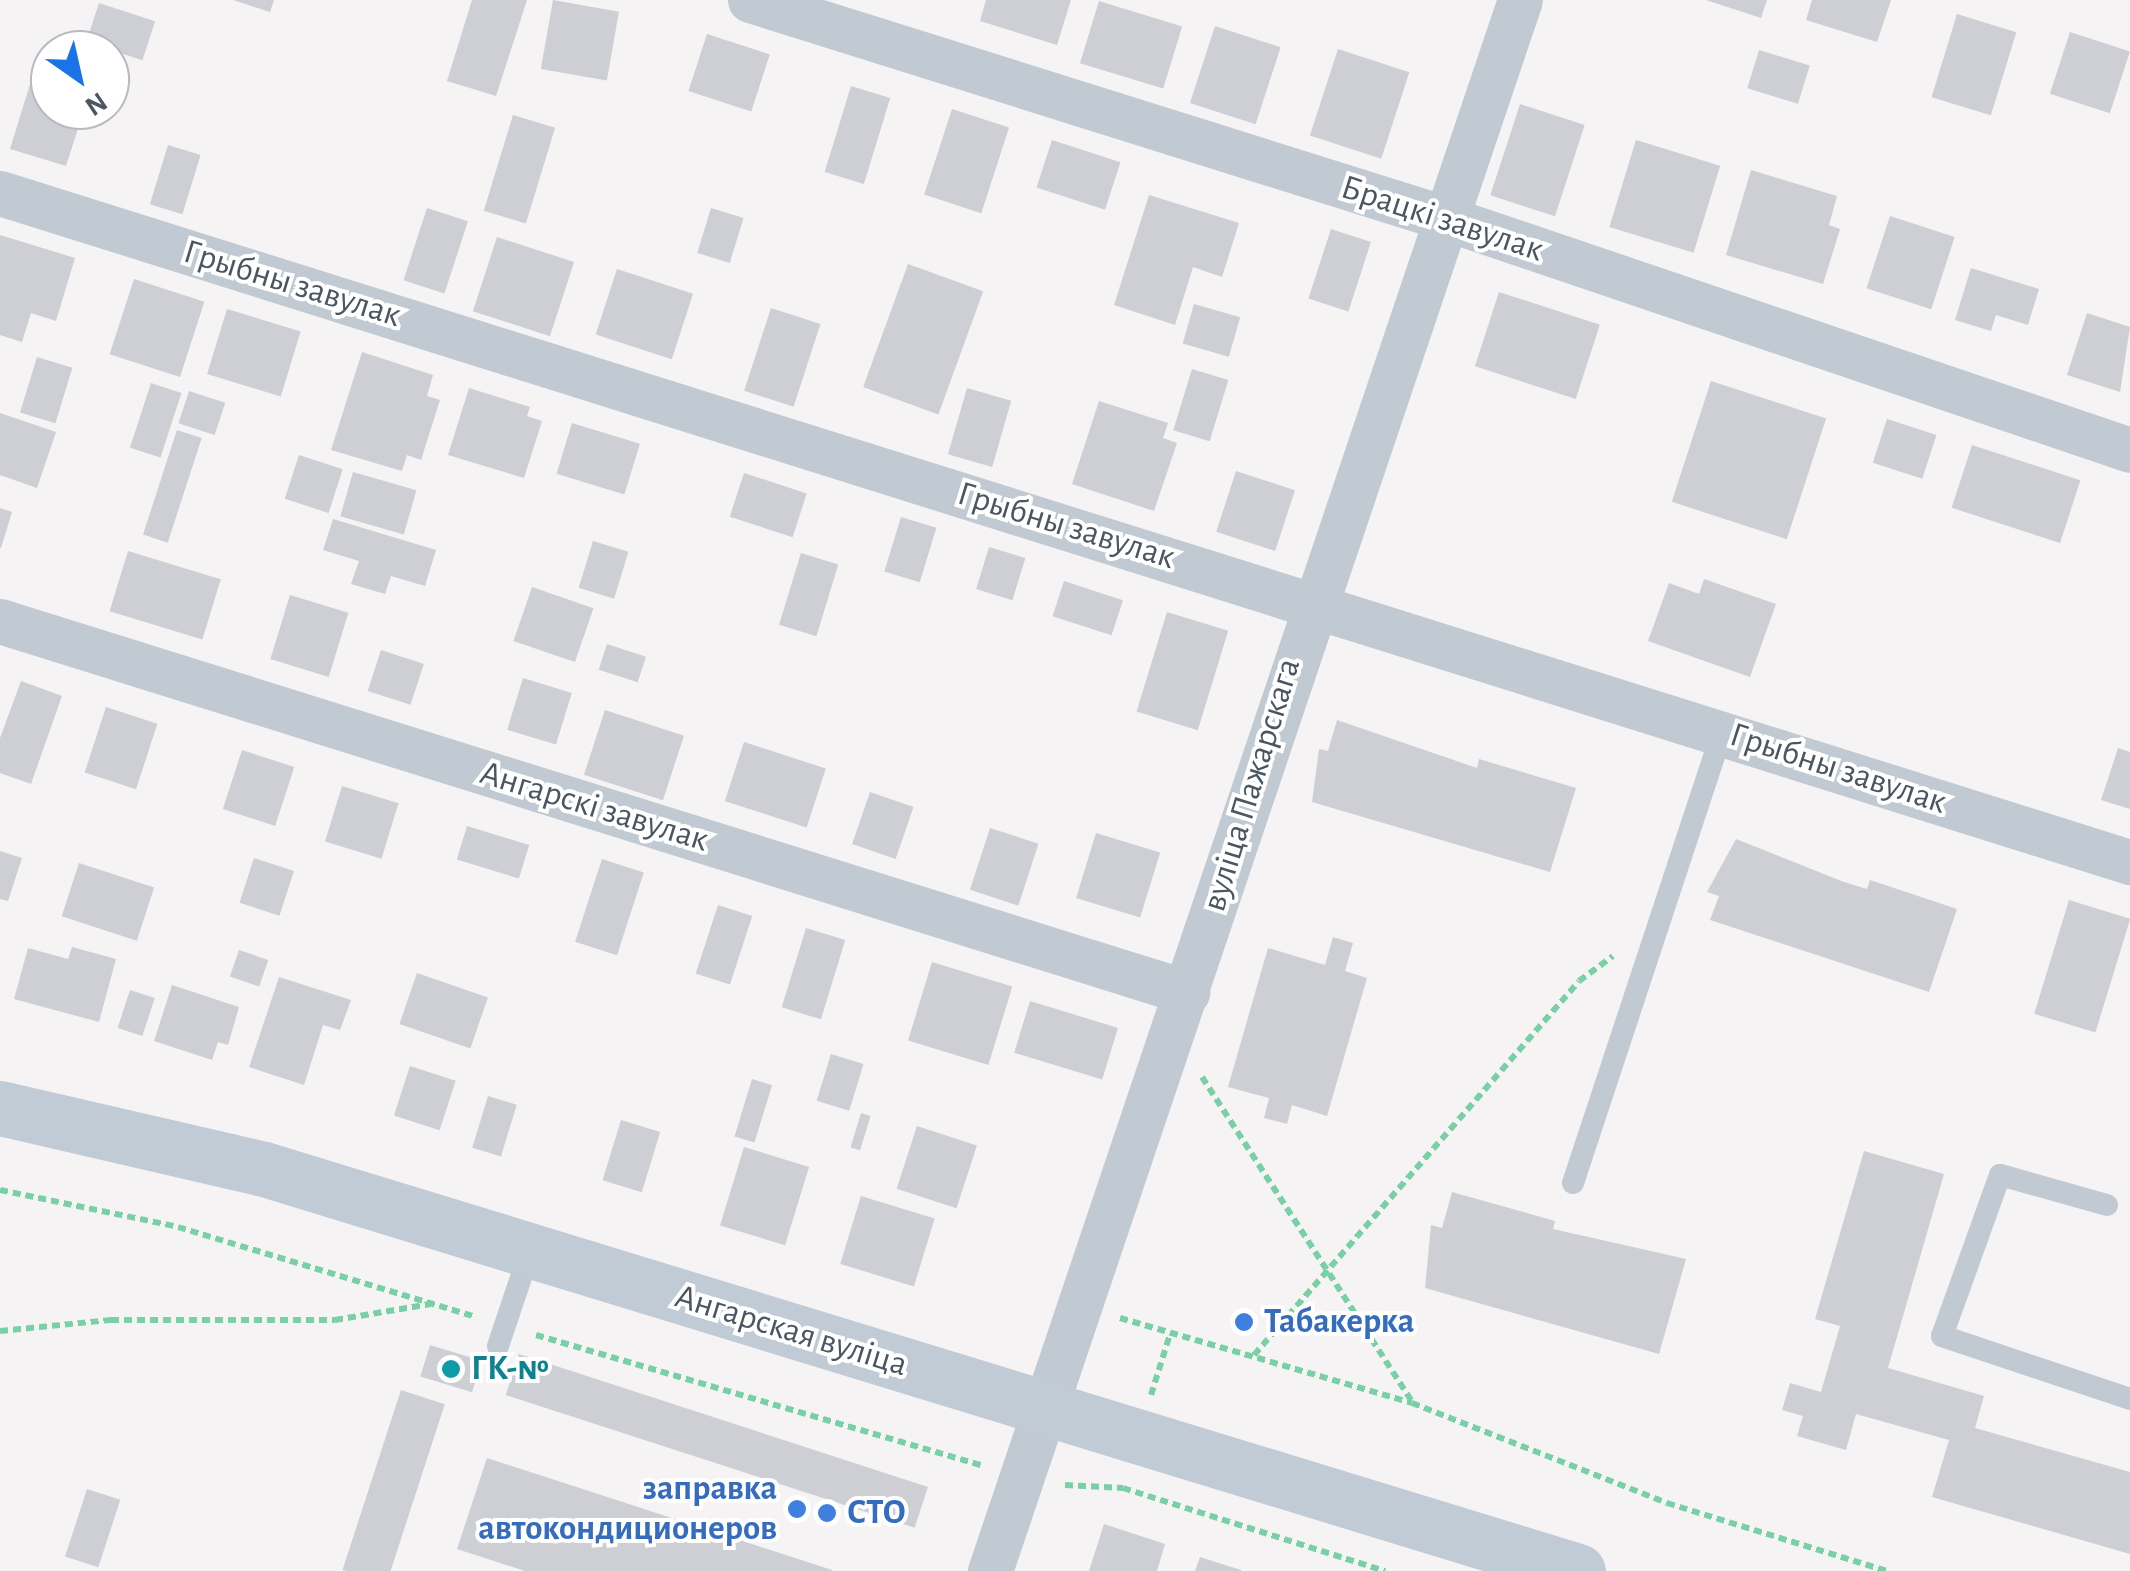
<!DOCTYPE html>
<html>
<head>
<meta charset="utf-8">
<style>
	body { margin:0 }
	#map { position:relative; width:2130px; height:1571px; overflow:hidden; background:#f5f3f3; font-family:"Alegreya Sans",sans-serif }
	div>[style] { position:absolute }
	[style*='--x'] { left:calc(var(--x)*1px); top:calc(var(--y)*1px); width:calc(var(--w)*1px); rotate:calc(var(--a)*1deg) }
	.building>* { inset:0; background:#cdcfd5; transform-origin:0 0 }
	.path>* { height:6px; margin-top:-3px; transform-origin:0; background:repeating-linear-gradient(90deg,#7ad0a6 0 8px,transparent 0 13px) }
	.lane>* { height:22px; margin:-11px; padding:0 11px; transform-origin:11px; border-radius:11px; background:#c1cad2 }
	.street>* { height:45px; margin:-22.5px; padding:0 22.5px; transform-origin:22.5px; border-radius:22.5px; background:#c1cad2 }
	.secondary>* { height:55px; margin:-27.5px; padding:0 27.5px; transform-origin:27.5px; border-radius:27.5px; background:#c1cbd6 }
	.dots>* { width:28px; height:28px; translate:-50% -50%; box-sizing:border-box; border:5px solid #fff; border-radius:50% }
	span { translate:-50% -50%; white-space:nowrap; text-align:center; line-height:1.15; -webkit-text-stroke:8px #fff; paint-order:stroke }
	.street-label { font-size:35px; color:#4a5661 }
	.shop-label { font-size:35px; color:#366cbe; font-weight:700 }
	.left { translate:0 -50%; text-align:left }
	.right { translate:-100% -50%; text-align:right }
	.culture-label { font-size:35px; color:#0d838f; font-weight:700 }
	.north { position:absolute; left:30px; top:30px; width:100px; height:100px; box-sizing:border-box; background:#fff; border:2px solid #b7bbc0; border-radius:50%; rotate:146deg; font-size:28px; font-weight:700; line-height:40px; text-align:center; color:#4a5661 }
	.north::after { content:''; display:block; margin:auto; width:35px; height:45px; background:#1a73e8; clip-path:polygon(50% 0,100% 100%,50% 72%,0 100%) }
</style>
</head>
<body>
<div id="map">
	<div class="building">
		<div style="clip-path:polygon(233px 0,274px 0,270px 12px)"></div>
		<div style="clip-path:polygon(472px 0,527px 0,496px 96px,447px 81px)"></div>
		<div style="left:553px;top:0;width:67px;height:70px;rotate:10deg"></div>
		<div style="clip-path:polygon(986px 0,1071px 0,1057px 45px,980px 21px)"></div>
		<div style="clip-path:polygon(1706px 0,1767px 0,1761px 18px)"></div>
		<div style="clip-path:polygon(1812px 0,1891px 0,1877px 42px,1806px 20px)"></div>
		<div style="left:1099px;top:1px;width:87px;height:65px;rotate:17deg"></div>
		<div style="left:99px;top:3px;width:59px;height:41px;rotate:18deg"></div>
		<div style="left:1957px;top:14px;width:62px;height:87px;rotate:17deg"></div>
		<div style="left:1215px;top:26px;width:69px;height:81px;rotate:18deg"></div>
		<div style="left:2070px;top:32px;width:63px;height:65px;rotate:18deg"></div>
		<div style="left:707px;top:34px;width:66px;height:60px;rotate:18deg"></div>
		<div style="left:1338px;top:49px;width:75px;height:91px;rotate:18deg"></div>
		<div style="left:1759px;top:50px;width:53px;height:40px;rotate:17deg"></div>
		<div style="clip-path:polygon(31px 81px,50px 87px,50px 110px,84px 110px,66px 166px,10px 149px)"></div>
		<div style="left:851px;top:86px;width:41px;height:90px;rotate:17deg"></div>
		<div style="left:1520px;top:104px;width:68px;height:96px;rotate:18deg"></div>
		<div style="left:952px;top:109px;width:60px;height:90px;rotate:18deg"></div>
		<div style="left:513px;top:115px;width:44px;height:100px;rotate:17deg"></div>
		<div style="left:1052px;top:140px;width:72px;height:50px;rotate:18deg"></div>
		<div style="left:1636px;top:140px;width:88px;height:91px;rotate:17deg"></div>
		<div style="left:168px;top:145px;width:34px;height:62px;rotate:17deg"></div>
		<div style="clip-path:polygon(1751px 170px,1837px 196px,1829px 225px,1840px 229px,1823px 284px,1726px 255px)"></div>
		<div style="clip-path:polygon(1149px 195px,1239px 223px,1222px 277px,1193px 267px,1175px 325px,1114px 305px)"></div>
		<div style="left:427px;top:208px;width:43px;height:76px;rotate:18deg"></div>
		<div style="left:711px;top:208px;width:34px;height:47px;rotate:17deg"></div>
		<div style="left:1890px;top:216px;width:68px;height:76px;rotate:18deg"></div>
		<div style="left:1331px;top:229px;width:42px;height:73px;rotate:18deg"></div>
		<div style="clip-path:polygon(0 235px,75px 258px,56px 321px,31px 313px,22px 342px,0 335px)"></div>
		<div style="left:497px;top:237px;width:81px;height:78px;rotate:18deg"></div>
		<div style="left:908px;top:264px;width:80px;height:131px;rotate:20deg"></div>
		<div style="clip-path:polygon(1971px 268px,2039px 289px,2028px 325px,1996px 315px,1991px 331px,1955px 320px)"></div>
		<div style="left:617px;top:269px;width:80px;height:69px;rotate:18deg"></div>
		<div style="left:134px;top:279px;width:74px;height:79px;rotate:18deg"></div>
		<div style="left:1499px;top:292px;width:106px;height:78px;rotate:18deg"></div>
		<div style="left:1194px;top:304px;width:48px;height:41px;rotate:16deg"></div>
		<div style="left:771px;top:308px;width:52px;height:87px;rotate:18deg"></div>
		<div style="left:227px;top:309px;width:77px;height:68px;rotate:17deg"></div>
		<div style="clip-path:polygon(2087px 313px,2130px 327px,2120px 392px,2067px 375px)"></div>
		<div style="clip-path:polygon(362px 352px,433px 375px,427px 396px,440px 400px,421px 460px,407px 455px,402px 471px,331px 450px)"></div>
		<div style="left:37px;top:357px;width:37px;height:58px;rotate:17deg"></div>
		<div style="left:1192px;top:369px;width:38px;height:64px;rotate:17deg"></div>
		<div style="left:1711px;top:381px;width:121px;height:127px;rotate:18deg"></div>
		<div style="left:151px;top:383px;width:32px;height:68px;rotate:18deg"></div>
		<div style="clip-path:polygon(469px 388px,530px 407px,527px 416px,542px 421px,524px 478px,448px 455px)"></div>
		<div style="left:967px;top:388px;width:46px;height:69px;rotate:16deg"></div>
		<div style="left:189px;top:391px;width:38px;height:34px;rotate:18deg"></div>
		<div style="clip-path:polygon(1099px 401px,1168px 423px,1163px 438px,1177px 443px,1154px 511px,1072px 484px)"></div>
		<div style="clip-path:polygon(0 413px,56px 432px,37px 488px,0 475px)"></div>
		<div style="left:1887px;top:419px;width:52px;height:46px;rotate:18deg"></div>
		<div style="left:572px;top:423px;width:71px;height:53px;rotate:17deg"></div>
		<div style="left:177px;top:430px;width:26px;height:110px;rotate:18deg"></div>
		<div style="left:1972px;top:445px;width:114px;height:66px;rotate:18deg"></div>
		<div style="left:299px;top:455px;width:46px;height:46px;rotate:18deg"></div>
		<div style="left:1236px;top:471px;width:62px;height:64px;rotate:18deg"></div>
		<div style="left:353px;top:472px;width:66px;height:46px;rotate:16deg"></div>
		<div style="left:744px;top:473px;width:66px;height:46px;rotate:18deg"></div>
		<div style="clip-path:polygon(0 508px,12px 512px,1px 548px,0 548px)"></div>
		<div style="left:901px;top:517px;width:37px;height:57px;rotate:17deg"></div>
		<div style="clip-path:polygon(333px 519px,436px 550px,425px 586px,391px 576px,385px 594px,351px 584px,359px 561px,323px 550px)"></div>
		<div style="left:593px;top:541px;width:37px;height:49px;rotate:17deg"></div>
		<div style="left:989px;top:547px;width:38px;height:44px;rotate:17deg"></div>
		<div style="left:128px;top:551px;width:97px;height:63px;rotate:17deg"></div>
		<div style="left:801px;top:553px;width:39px;height:75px;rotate:17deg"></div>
		<div style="clip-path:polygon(1704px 579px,1776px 604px,1750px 677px,1648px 641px,1669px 583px,1699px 594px)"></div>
		<div style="left:1064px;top:581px;width:62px;height:37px;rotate:18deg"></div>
		<div style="left:532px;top:587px;width:65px;height:57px;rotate:19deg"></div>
		<div style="left:290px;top:595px;width:61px;height:67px;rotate:17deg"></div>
		<div style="left:1167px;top:612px;width:64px;height:104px;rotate:17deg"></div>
		<div style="left:607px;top:644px;width:41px;height:27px;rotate:18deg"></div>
		<div style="left:381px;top:650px;width:45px;height:43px;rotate:18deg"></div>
		<div style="left:523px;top:678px;width:51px;height:54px;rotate:17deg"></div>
		<div style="clip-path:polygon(21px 681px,62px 696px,31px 784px,0 773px,0 738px)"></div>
		<div style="left:106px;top:707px;width:54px;height:69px;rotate:18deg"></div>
		<div style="left:605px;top:710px;width:83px;height:68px;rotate:18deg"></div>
		<div style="clip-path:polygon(1337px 720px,1477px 768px,1479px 759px,1576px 788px,1550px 872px,1312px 802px,1319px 749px,1328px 751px)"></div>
		<div style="left:744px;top:742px;width:86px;height:62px;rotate:18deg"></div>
		<div style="clip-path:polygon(2118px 748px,2130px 752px,2130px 809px,2101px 800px)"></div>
		<div style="left:242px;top:750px;width:55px;height:62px;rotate:18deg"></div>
		<div style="left:342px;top:786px;width:59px;height:58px;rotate:17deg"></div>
		<div style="left:870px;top:792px;width:46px;height:55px;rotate:19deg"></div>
		<div style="left:467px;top:826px;width:65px;height:35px;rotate:17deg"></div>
		<div style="left:990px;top:828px;width:51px;height:65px;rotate:18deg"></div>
		<div style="left:1096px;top:833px;width:67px;height:68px;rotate:17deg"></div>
		<div style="clip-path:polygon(1736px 839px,1844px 882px,1867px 889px,1870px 880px,1957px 909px,1929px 992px,1710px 920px,1719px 896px,1707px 892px)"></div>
		<div style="clip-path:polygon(0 851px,22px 858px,8px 901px,0 899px)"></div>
		<div style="left:254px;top:858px;width:42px;height:47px;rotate:18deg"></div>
		<div style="left:602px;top:859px;width:44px;height:87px;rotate:18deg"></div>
		<div style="left:79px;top:863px;width:79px;height:56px;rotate:18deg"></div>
		<div style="left:2069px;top:900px;width:64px;height:119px;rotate:17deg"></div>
		<div style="left:718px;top:905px;width:36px;height:72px;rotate:18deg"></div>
		<div style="left:806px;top:928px;width:41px;height:83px;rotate:17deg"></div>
		<div style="clip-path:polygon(1333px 937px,1353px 943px,1345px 971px,1367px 978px,1327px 1116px,1292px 1105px,1287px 1124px,1264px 1118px,1269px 1098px,1228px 1087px,1268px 948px,1325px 965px)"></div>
		<div style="clip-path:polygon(72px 947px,116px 959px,99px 1022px,14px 999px,28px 948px,68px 959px)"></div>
		<div style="left:239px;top:950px;width:31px;height:28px;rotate:19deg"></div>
		<div style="left:932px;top:962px;width:84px;height:82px;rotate:17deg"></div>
		<div style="left:417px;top:973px;width:75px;height:54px;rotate:19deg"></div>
		<div style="clip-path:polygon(279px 977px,351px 1000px,340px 1030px,323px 1025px,304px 1085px,249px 1067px)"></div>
		<div style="clip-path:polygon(172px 985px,239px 1007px,228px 1045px,218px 1042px,212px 1060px,154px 1041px)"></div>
		<div style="left:130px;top:990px;width:26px;height:40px;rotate:18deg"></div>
		<div style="left:1030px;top:1001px;width:92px;height:54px;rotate:17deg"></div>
		<div style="left:831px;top:1054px;width:34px;height:49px;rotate:17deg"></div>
		<div style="left:410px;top:1066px;width:48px;height:52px;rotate:18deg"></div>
		<div style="left:752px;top:1079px;width:21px;height:60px;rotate:17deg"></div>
		<div style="left:488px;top:1096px;width:30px;height:54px;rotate:17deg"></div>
		<div style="left:861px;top:1113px;width:10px;height:36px;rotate:17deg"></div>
		<div style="left:621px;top:1120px;width:41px;height:63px;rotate:17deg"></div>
		<div style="left:917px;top:1126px;width:63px;height:66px;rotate:18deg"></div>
		<div style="left:744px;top:1147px;width:68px;height:82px;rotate:17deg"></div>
		<div style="clip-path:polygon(1864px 1151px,1944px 1174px,1888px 1368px,1984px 1396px,1975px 1428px,2130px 1472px,2130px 1554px,1932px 1497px,1949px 1440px,1856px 1414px,1846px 1450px,1797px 1436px,1803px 1416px,1782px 1410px,1790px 1383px,1821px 1392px,1840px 1326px,1815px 1319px)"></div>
		<div style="clip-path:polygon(1452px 1192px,1555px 1221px,1553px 1229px,1686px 1259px,1659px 1354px,1425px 1288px,1431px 1225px,1442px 1228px)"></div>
		<div style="left:861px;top:1196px;width:77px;height:71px;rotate:17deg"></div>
		<div style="left:430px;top:1345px;width:54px;height:33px;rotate:17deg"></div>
		<div style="left:519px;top:1354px;width:430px;height:43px;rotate:18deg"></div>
		<div style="left:401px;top:1390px;width:46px;height:189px;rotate:18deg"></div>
		<div style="clip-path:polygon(487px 1458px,832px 1570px,832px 1571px,525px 1571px,457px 1549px)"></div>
		<div style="left:87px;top:1489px;width:35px;height:71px;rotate:18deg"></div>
		<div style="clip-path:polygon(1104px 1524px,1165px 1544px,1157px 1571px,1089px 1571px)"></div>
		<div style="clip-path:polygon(1200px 1557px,1241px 1570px,1241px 1571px,1195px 1571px)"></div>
	</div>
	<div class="path">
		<div style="--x:1202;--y:1077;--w:387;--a:57.1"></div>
		<div style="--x:0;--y:1190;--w:182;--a:11.7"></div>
		<div style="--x:178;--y:1227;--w:311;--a:16.8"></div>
		<div style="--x:1120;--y:1318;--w:304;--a:16.2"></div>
		<div style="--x:1412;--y:1403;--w:274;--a:21.4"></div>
		<div style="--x:1667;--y:1503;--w:229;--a:17.2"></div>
		<div style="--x:0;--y:1331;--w:112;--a:-5.7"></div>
		<div style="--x:111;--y:1320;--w:224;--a:0"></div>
		<div style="--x:335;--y:1320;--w:97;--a:-9.5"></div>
		<div style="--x:536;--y:1335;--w:467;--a:16.3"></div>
		<div style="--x:1254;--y:1355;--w:495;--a:-49"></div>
		<div style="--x:1579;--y:981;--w:42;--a:-36.3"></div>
		<div style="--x:1151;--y:1395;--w:64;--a:-72.7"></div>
		<div style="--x:1065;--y:1485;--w:58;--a:3"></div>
		<div style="--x:1123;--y:1488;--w:275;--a:17.6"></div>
	</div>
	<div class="lane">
		<div style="--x:1573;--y:1183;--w:474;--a:-71.7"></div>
		<div style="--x:2107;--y:1205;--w:111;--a:-164.3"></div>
		<div style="--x:2000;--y:1175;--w:171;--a:109.8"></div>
		<div style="--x:1942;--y:1336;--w:198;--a:18.5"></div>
		<div style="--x:498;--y:1346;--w:100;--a:-71.4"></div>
	</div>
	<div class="street">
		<div style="--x:750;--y:0;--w:732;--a:17.42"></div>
		<div style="--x:1448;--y:219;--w:720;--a:18.71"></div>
		<div style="--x:0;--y:193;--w:2233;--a:17.44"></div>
		<div style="--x:0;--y:621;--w:1244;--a:17.36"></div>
		<div style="--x:990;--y:1571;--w:1658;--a:-71.36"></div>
	</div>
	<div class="secondary">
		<div style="--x:0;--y:1108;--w:271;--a:13"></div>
		<div style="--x:264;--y:1169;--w:1374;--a:17.01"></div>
	</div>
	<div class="dots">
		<div style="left:1244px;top:1322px;background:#3f7fe0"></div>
		<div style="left:451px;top:1369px;background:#0f9aa8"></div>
		<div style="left:797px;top:1509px;background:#3f7fe0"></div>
		<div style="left:827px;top:1513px;background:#3f7fe0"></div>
	</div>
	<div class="street-label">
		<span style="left:1442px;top:219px;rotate:18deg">Брацкі завулак</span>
		<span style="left:292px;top:284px;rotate:17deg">Грыбны завулак</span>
		<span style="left:1066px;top:526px;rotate:17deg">Грыбны завулак</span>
		<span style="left:1838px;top:769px;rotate:18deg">Грыбны завулак</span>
		<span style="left:1252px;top:785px;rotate:-73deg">вуліца Пажарскага</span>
		<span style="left:594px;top:807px;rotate:17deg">Ангарскі завулак</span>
		<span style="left:791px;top:1331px;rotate:17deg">Ангарская вуліца</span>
	</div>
	<div class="shop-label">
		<span class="left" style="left:1264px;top:1322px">Табакерка</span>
		<span class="right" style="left:777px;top:1509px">заправка<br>автокондиционеров</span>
		<span class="left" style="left:847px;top:1513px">СТО</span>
	</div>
	<div class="culture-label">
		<span class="left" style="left:471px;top:1369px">ГК-№</span>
	</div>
	<div class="north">N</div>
</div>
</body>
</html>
